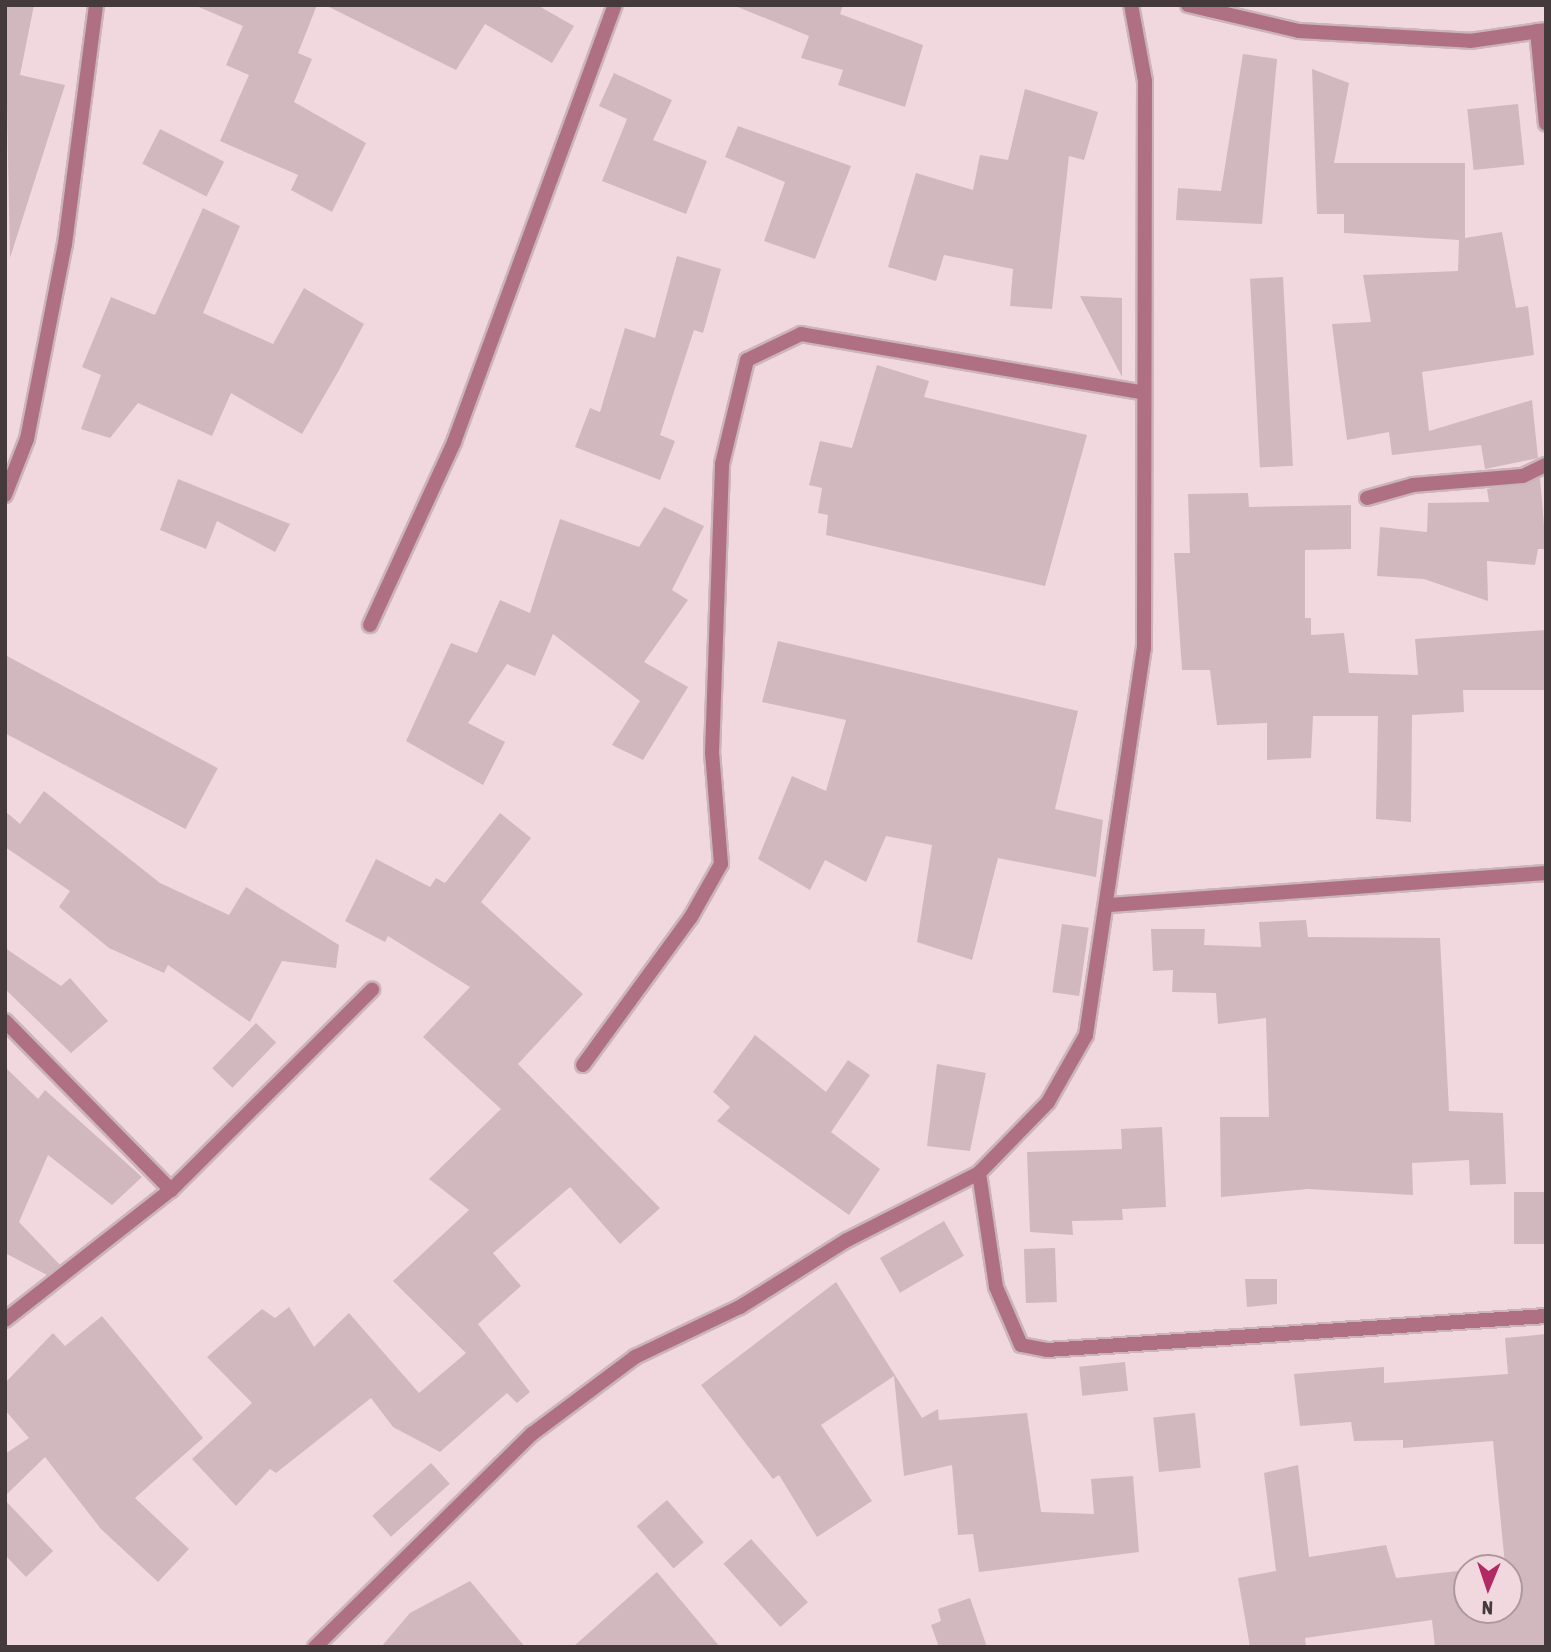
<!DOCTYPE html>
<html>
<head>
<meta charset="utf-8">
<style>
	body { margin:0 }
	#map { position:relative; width:1551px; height:1652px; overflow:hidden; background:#f1d8df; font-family:"Asap Condensed",sans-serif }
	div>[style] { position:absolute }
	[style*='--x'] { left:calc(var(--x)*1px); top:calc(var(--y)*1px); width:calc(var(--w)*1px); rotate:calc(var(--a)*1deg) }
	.building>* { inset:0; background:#d0b8be; transform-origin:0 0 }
	.roads { filter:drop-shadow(2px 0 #cbb5bb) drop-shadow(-2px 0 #cbb5bb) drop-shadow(0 2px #cbb5bb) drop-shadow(0 -2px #cbb5bb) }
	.minor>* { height:14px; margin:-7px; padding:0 7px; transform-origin:7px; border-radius:7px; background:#b07084 }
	span { translate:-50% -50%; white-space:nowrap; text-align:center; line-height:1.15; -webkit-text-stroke:7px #f1d8df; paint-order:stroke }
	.frame { position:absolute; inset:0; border:7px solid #443a3c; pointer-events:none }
	.north { position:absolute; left:1453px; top:1554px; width:70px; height:70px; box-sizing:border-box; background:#f1d8df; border:2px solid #ac999e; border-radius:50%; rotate:182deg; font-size:19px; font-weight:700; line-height:28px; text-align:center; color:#443a3c }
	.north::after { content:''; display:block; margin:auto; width:24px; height:32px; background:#b32964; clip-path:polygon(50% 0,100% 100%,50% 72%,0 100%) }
</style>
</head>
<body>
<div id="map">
	<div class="building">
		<div style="clip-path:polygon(5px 5px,34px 5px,20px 75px,65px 85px,10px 258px)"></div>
		<div style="clip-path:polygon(194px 5px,317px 5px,298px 53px,312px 59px,294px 102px,366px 143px,332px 212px,291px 190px,298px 175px,220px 141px,249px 75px,226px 65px,243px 26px)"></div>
		<div style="clip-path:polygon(325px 5px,537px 5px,574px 26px,552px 63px,485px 24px,456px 70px)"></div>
		<div style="clip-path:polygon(733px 5px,843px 5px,840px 14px,923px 45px,905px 107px,838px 85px,843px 70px,801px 58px,809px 36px)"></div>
		<div style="clip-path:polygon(1243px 54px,1277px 59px,1262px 224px,1176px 220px,1178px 188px,1221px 191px)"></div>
		<div style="clip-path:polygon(1312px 69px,1349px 83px,1334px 163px,1465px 163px,1465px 238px,1502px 232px,1516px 308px,1528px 306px,1534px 355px,1422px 372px,1429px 431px,1532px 400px,1538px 458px,1485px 469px,1481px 445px,1392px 455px,1389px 432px,1347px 440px,1332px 324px,1371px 322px,1363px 275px,1458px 271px,1459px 240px,1344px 233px,1344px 214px,1317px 214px)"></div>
		<div style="clip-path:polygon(614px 73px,672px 100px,653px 140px,707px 161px,686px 214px,602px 181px,627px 119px,599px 106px)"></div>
		<div style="clip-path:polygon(1025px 89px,1098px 112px,1084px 160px,1069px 156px,1052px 309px,1010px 306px,1013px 269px,944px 255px,936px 281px,888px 267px,916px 173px,973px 190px,980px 155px,1008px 160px)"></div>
		<div style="left:1518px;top:104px;width:61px;height:51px;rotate:84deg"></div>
		<div style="clip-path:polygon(738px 126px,851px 166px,815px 259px,764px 241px,785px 182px,725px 157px)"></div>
		<div style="left:160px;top:129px;width:72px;height:39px;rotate:27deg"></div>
		<div style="clip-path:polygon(203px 208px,240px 226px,203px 313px,273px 344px,304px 288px,364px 324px,338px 372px,302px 434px,231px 393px,212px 436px,138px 403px,110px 438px,81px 429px,101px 375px,82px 367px,111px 297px,155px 315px)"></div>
		<div style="clip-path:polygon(677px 256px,721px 269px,703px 333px,694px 330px,660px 435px,675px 441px,660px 480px,575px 447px,590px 408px,600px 412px,625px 328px,655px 338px)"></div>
		<div style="left:1283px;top:277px;width:189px;height:33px;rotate:87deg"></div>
		<div style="clip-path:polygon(1080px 296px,1122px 298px,1122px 377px)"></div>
		<div style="clip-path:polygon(877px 365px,929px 381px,924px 397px,1087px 435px,1045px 586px,826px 535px,828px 515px,818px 513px,822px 488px,809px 485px,820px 441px,852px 448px)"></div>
		<div style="clip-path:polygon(1540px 478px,1546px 549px,1538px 549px,1535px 565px,1487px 561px,1488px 601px,1424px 579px,1377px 576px,1380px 527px,1427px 532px,1428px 503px,1489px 502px,1487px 489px)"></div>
		<div style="clip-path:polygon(178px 479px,290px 524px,275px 552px,217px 521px,206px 549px,160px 530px)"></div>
		<div style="clip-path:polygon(1248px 493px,1249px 507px,1351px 505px,1351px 549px,1305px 550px,1305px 618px,1311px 618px,1311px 635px,1344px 633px,1349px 673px,1418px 675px,1415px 639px,1546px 630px,1546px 690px,1463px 690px,1464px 712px,1412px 715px,1411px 822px,1376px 819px,1378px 716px,1313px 716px,1311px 758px,1267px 760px,1267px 723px,1217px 725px,1210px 670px,1182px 670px,1174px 553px,1190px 553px,1188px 494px)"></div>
		<div style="clip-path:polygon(664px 507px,704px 526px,672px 590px,688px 600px,644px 662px,688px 687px,643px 760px,612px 745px,640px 701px,553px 634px,535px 676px,507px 664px,468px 723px,505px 742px,483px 785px,406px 741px,451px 643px,477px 653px,500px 600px,530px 613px,560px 519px,639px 547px)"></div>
		<div style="clip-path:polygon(778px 641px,1078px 711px,1055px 809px,1103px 820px,1096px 877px,998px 858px,972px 960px,917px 942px,932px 845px,886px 836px,866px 882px,825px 860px,810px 890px,758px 859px,792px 776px,826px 791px,846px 720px,762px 702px)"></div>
		<div style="left:5px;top:655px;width:241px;height:69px;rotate:28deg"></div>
		<div style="clip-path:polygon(44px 791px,160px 883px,229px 915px,246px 887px,339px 945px,336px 968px,282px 961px,250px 1022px,168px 965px,164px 973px,109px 948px,59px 907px,70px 891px,5px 847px,5px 811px,20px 824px)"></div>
		<div style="clip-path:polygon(500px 813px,531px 838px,481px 902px,583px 994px,518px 1064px,660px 1208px,620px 1244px,570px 1187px,493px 1253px,521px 1286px,478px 1324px,530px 1392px,517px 1403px,507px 1393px,440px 1452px,393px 1427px,371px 1398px,276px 1473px,270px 1469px,236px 1506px,192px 1459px,252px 1403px,207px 1357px,262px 1309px,275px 1318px,289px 1307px,314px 1347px,349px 1313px,419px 1393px,466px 1353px,393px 1281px,469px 1210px,429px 1179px,501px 1109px,423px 1037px,470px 987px,388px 936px,385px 942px,345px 921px,376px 859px,430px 887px,436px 878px,445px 883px)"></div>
		<div style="clip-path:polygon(1306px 920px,1308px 937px,1440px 938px,1449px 1111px,1503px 1113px,1506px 1184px,1470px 1185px,1469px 1160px,1412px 1163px,1413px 1195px,1308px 1189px,1221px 1197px,1220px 1117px,1269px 1117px,1266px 1018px,1218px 1024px,1216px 993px,1172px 992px,1173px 970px,1153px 971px,1151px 929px,1205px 929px,1204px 945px,1261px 947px,1259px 922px)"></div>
		<div style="left:1062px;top:924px;width:27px;height:69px;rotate:8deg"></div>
		<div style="clip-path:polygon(5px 948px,61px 986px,70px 978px,108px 1021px,71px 1053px,5px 989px)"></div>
		<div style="left:256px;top:1023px;width:28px;height:63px;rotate:44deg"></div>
		<div style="clip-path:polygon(755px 1035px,826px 1092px,848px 1060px,870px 1075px,831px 1132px,880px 1169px,849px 1215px,717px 1121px,730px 1107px,713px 1092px)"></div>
		<div style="clip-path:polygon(937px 1064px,986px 1073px,970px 1151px,927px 1146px)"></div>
		<div style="clip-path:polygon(5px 1067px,38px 1099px,45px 1090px,142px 1177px,112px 1205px,48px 1155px,19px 1222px,60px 1265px,47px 1275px,5px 1253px)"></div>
		<div style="clip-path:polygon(1162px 1127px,1166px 1207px,1122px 1209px,1123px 1220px,1072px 1221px,1073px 1235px,1030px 1232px,1027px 1152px,1122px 1149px,1121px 1129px)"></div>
		<div style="left:1546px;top:1192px;width:52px;height:32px;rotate:90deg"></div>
		<div style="left:944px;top:1221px;width:40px;height:74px;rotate:60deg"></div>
		<div style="left:1055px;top:1248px;width:54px;height:31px;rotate:88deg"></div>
		<div style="clip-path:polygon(1245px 1279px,1277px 1279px,1277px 1304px,1247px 1307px)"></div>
		<div style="clip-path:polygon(836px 1282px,922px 1418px,938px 1409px,939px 1420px,1027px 1413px,1041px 1512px,1094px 1514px,1091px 1479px,1133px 1476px,1139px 1552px,979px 1572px,973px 1534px,958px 1535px,952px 1465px,904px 1476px,894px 1376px,821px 1425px,872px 1501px,817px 1537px,779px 1475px,773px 1479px,701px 1385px)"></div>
		<div style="clip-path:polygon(102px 1316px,203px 1438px,135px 1498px,189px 1549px,158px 1582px,101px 1529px,45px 1457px,5px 1496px,5px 1454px,29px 1438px,5px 1410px,5px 1383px,53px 1333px,65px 1346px)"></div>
		<div style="clip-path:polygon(1546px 1334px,1546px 1647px,1435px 1647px,1432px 1620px,1305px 1638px,1306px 1647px,1250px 1647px,1238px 1578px,1276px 1571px,1264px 1473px,1298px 1465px,1309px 1557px,1386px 1545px,1396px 1578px,1467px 1570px,1467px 1610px,1509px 1610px,1509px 1568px,1480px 1568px,1505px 1565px,1493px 1441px,1403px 1448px,1403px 1440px,1354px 1441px,1351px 1422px,1300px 1426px,1294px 1374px,1384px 1367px,1384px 1383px,1508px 1374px,1505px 1338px)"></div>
		<div style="left:1125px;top:1362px;width:29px;height:46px;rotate:84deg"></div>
		<div style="left:1195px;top:1413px;width:55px;height:42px;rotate:84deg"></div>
		<div style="left:431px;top:1463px;width:28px;height:79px;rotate:48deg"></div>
		<div style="clip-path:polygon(5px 1500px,53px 1551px,26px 1577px,5px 1555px)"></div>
		<div style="left:667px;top:1500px;width:56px;height:40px;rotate:49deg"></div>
		<div style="left:751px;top:1539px;width:85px;height:37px;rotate:48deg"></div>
		<div style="clip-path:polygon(657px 1572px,720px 1647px,573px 1647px)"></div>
		<div style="clip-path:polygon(470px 1581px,525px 1647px,381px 1647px,410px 1613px)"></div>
		<div style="clip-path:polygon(970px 1598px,987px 1647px,939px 1647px,931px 1625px,941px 1621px,938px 1609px)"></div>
	</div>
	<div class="roads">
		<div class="minor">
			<div style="--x:1188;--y:5;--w:114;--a:13.2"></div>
			<div style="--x:1299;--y:31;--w:171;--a:3.3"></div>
			<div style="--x:1470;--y:41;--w:77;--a:-8.2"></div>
			<div style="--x:1537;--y:31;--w:93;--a:84.5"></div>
			<div style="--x:5;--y:495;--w:60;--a:-68.6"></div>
			<div style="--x:27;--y:439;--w:199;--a:-79"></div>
			<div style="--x:65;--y:244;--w:241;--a:-82.6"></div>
			<div style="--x:1367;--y:498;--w:48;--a:-15.8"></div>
			<div style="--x:1413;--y:485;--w:110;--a:-4.7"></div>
			<div style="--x:1523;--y:476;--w:25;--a:-26"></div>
			<div style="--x:370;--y:625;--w:201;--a:-65.3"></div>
			<div style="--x:454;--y:442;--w:466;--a:-69.8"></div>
			<div style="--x:1110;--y:905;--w:437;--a:-4.2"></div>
			<div style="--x:5;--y:1021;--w:237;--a:45.5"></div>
			<div style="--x:583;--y:1065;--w:183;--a:-53.9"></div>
			<div style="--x:691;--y:917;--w:61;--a:-60.5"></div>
			<div style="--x:721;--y:864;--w:111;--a:-94.6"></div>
			<div style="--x:712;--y:753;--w:289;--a:-88"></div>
			<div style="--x:722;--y:464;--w:107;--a:-76.5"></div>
			<div style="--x:747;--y:360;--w:60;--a:-25.7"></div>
			<div style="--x:801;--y:334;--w:345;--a:9.7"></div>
			<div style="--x:979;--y:1173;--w:115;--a:81.5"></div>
			<div style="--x:996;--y:1287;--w:63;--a:66.7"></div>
			<div style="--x:1021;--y:1345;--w:26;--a:11"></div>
			<div style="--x:1047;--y:1350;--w:500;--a:-3.9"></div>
			<div style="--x:5;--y:1320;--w:211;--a:-38.1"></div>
			<div style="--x:171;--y:1190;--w:284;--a:-44.9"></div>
			<div style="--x:315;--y:1647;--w:304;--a:-44.5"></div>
			<div style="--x:532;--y:1434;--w:129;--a:-36.8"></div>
			<div style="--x:635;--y:1357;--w:116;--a:-25.5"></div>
			<div style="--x:740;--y:1307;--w:126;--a:-32.1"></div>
			<div style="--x:847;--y:1240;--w:148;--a:-26.9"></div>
			<div style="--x:979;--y:1173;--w:99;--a:-45.8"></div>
			<div style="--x:1048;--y:1102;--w:77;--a:-60.4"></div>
			<div style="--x:1086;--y:1035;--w:391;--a:-81.5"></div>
			<div style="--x:1144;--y:648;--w:567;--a:-89.9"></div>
			<div style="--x:1145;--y:81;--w:77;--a:-100.4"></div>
		</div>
	</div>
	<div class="frame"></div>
	<div class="north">N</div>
</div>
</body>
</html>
